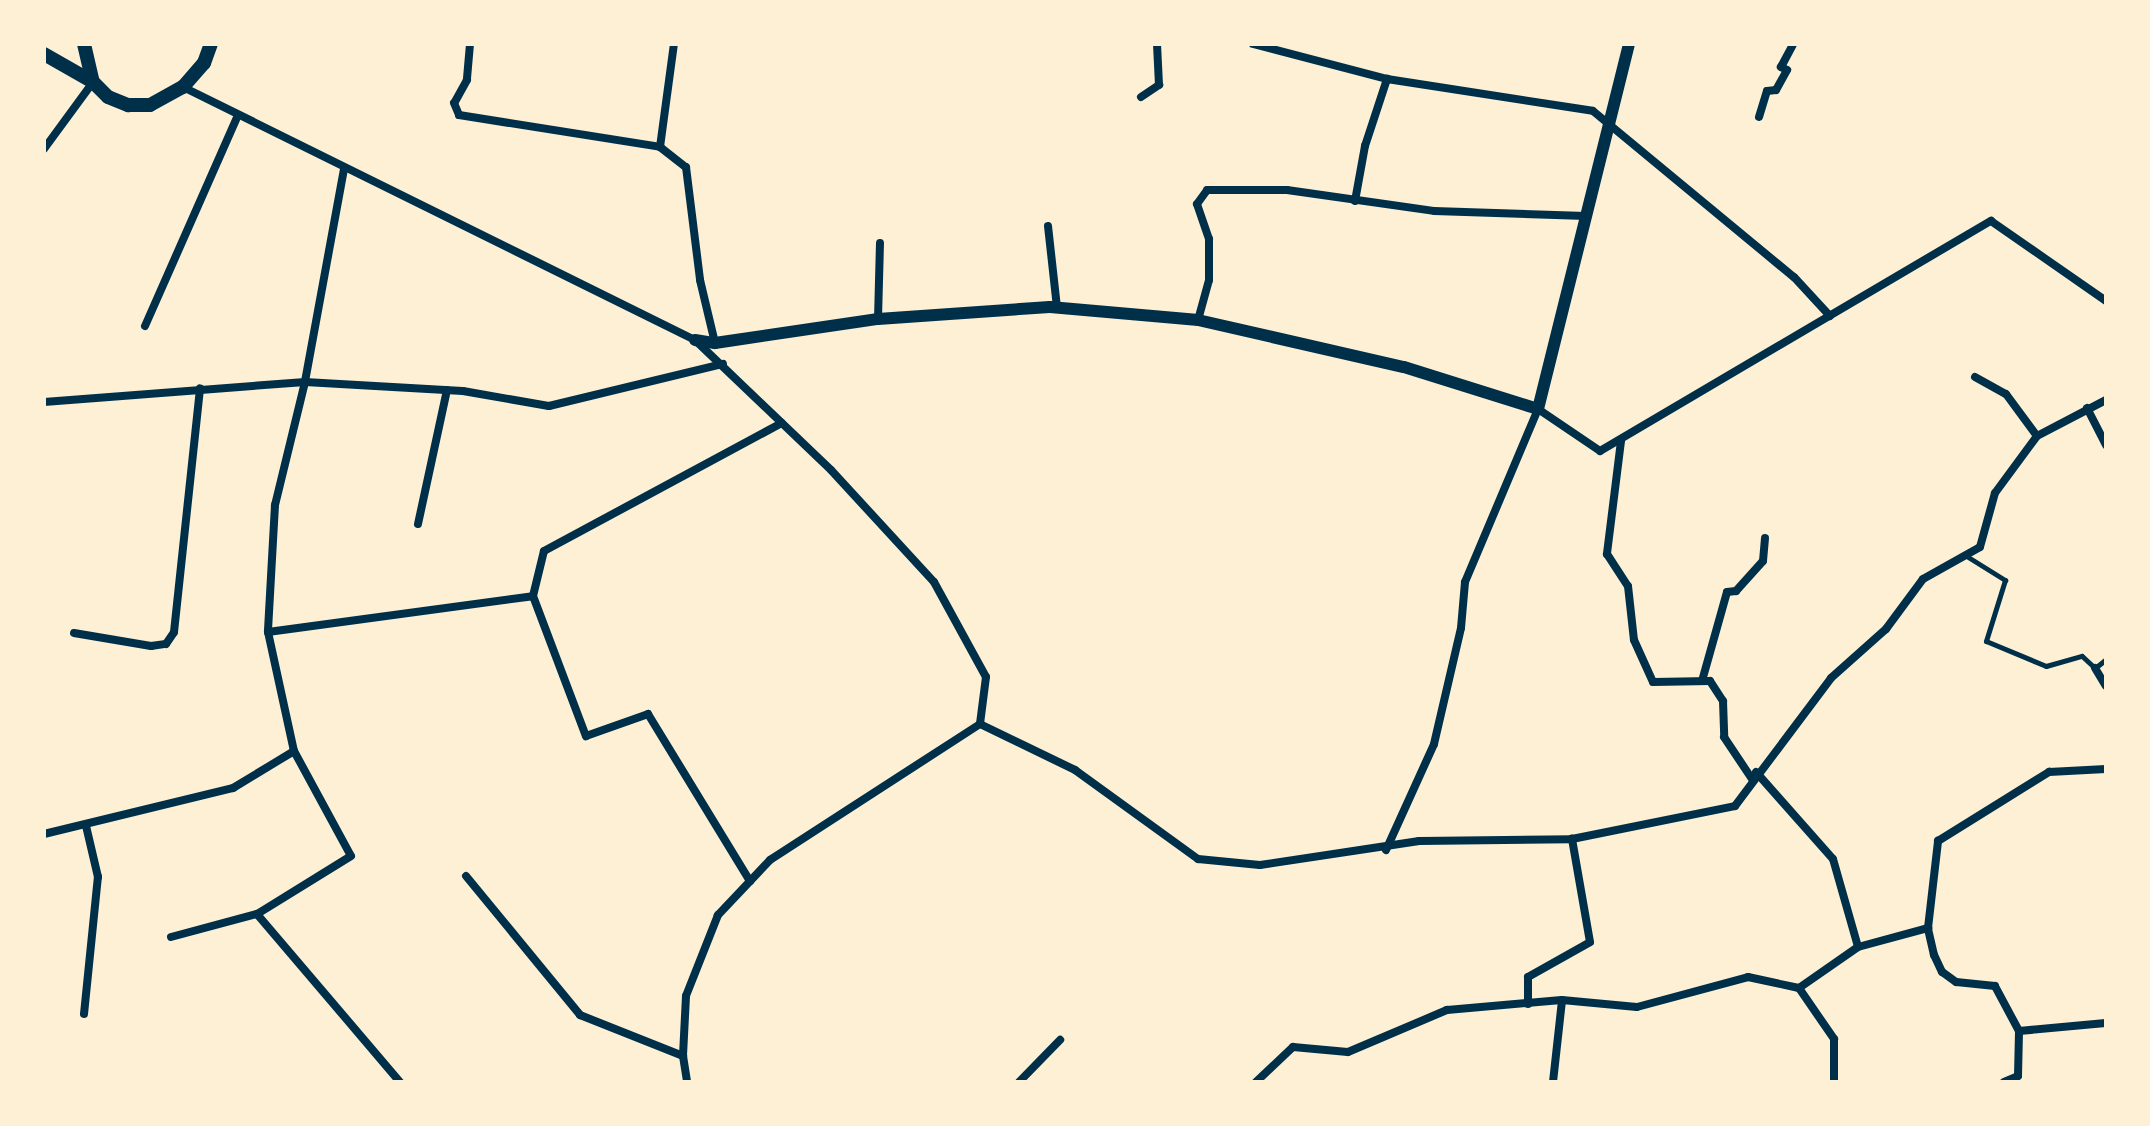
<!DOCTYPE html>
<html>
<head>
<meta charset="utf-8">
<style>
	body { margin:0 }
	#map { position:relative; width:2150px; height:1126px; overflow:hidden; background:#fdf0d5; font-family:Arial,sans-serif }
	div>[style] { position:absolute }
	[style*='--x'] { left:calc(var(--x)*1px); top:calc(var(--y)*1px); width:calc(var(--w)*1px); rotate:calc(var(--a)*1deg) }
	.service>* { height:5px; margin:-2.5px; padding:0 2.5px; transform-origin:2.5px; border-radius:2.5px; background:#003049 }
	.minor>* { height:8px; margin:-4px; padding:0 4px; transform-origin:4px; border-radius:4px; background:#003049 }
	.tertiary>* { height:12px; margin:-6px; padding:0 6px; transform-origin:6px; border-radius:6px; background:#003049 }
	.secondary>* { height:14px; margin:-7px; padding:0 7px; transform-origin:7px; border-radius:7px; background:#003049 }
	span { translate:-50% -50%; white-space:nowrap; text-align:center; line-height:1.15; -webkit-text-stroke:6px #fdf0d5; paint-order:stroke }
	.frame { position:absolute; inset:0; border:46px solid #fdf0d5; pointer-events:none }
</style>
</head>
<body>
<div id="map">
	<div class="service">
		<div style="--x:1968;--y:557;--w:44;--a:31.9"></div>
		<div style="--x:2005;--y:580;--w:64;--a:107.3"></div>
		<div style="--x:1986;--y:641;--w:65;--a:22.6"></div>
		<div style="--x:2046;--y:666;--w:37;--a:-16"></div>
		<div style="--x:2082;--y:656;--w:18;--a:43"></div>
		<div style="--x:2095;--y:668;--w:14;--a:-39"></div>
	</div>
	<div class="minor">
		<div style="--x:470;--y:44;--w:36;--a:95"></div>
		<div style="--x:467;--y:80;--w:26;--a:119"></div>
		<div style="--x:454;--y:103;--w:13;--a:67"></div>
		<div style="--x:459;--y:115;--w:204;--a:9"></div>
		<div style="--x:660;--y:147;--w:33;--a:38"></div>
		<div style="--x:686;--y:167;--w:114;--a:82.9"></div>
		<div style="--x:700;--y:280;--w:65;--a:76.6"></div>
		<div style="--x:1253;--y:44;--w:138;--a:14.6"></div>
		<div style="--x:1387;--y:79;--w:208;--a:8.8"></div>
		<div style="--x:1593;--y:111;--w:261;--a:39.6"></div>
		<div style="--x:1794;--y:277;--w:53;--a:47.3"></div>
		<div style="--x:183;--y:87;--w:571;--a:26.3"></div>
		<div style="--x:695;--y:340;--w:188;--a:43.7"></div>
		<div style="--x:831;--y:470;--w:152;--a:47.4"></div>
		<div style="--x:934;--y:582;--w:108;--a:61.3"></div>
		<div style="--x:986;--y:677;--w:47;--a:97.3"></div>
		<div style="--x:980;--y:724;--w:250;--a:147.1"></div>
		<div style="--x:770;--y:860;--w:76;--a:133.4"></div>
		<div style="--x:718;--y:915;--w:87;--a:111.6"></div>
		<div style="--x:686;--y:996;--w:60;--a:92.9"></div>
		<div style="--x:683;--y:1056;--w:26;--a:81"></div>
		<div style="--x:1141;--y:97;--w:22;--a:-34"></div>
		<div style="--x:1159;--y:85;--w:41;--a:-92.8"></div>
		<div style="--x:1759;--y:117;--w:27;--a:-73"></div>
		<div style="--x:1767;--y:91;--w:9;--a:-6"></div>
		<div style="--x:1776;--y:90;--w:23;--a:-61"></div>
		<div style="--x:1787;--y:70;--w:7;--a:-153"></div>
		<div style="--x:1781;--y:67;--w:26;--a:-62"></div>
		<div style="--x:660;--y:147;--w:104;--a:-82.3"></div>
		<div style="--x:44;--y:149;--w:83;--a:-53.8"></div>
		<div style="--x:344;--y:169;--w:217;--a:100.4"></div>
		<div style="--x:305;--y:382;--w:127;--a:103.7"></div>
		<div style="--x:275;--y:505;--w:127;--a:93.2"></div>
		<div style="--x:268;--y:632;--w:122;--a:77.7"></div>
		<div style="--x:294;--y:751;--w:119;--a:61.5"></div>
		<div style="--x:351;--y:856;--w:110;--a:148.3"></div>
		<div style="--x:257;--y:914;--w:221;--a:49.6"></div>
		<div style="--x:1355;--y:201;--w:56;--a:-79.7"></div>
		<div style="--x:1365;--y:146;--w:71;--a:-71.8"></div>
		<div style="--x:1048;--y:226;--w:82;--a:83.7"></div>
		<div style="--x:878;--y:319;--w:76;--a:-88.5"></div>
		<div style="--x:1198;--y:320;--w:41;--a:-74.6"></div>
		<div style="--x:1209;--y:280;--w:41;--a:-90"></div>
		<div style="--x:1209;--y:239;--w:37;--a:-109"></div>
		<div style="--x:1197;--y:204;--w:17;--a:-54"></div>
		<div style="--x:1207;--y:190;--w:80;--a:0"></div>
		<div style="--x:1287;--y:190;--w:148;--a:8.1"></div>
		<div style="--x:1434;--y:211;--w:152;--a:1.9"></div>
		<div style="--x:145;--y:326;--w:231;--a:-66.2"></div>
		<div style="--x:1975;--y:377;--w:35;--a:29"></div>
		<div style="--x:2006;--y:394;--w:52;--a:53.6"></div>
		<div style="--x:44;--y:402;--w:262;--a:-4.4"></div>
		<div style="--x:305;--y:382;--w:158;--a:3.3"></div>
		<div style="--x:463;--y:391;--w:87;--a:9.9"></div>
		<div style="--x:549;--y:406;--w:179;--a:-13.6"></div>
		<div style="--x:2087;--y:408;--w:42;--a:62.8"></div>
		<div style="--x:1621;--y:441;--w:114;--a:97.1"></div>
		<div style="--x:1607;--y:554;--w:38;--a:57"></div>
		<div style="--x:1628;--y:586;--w:54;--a:83.7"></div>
		<div style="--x:1634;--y:640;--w:46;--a:65.7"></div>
		<div style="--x:1653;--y:682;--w:57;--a:-1"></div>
		<div style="--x:1710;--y:681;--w:24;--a:57"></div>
		<div style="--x:1723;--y:701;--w:36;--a:88"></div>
		<div style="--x:1724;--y:737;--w:50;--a:56.3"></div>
		<div style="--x:418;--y:524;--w:137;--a:-77.8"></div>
		<div style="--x:533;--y:596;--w:150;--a:69.3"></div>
		<div style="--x:586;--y:736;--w:66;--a:-19.5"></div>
		<div style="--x:648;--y:714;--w:196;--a:58.6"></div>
		<div style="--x:268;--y:632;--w:267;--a:-7.7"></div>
		<div style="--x:533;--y:596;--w:46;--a:-76.3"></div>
		<div style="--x:544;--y:551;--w:270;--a:-28.3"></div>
		<div style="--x:74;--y:633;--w:78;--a:9.6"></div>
		<div style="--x:151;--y:646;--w:15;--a:-8"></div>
		<div style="--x:166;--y:644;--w:14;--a:-56"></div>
		<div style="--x:174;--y:632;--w:245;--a:-83.9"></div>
		<div style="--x:2095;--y:668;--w:21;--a:59"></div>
		<div style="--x:1702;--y:681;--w:92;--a:-74.3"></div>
		<div style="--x:1727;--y:592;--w:9;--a:-6"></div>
		<div style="--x:1736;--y:591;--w:40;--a:-48"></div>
		<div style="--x:1763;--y:561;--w:23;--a:-85"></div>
		<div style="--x:980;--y:724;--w:106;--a:25.8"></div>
		<div style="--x:1075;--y:770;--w:152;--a:35.9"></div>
		<div style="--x:1198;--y:859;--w:62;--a:5.5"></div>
		<div style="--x:1260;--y:865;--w:161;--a:-8.6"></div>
		<div style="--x:1419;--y:841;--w:153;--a:-0.7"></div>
		<div style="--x:1572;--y:839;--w:166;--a:-11.4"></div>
		<div style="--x:1735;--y:806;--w:160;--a:-53.1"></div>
		<div style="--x:1831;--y:678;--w:74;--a:-41.7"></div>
		<div style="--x:1886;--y:629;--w:62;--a:-53.5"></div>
		<div style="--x:1923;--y:579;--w:65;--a:-29.3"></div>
		<div style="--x:1980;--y:547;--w:56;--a:-74.5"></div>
		<div style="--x:1995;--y:493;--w:71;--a:-53.6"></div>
		<div style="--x:2037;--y:436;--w:78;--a:-27.6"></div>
		<div style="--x:1756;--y:772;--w:116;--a:48.5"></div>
		<div style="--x:1833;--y:859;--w:91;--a:74.1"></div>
		<div style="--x:1858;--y:947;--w:73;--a:-15.2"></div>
		<div style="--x:44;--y:834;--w:195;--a:-13.7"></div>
		<div style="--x:233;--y:788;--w:71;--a:-31.2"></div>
		<div style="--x:1386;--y:850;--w:116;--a:-65.6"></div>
		<div style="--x:1434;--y:744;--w:119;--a:-76.9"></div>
		<div style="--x:1461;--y:628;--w:46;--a:-85"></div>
		<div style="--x:1465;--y:582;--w:188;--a:-67.1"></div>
		<div style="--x:1538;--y:409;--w:75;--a:34.1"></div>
		<div style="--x:1600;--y:451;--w:454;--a:-30.5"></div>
		<div style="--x:1991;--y:221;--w:140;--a:34.8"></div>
		<div style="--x:466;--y:876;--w:180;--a:50.6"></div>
		<div style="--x:580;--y:1015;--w:111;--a:21.7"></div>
		<div style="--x:171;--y:937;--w:89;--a:-15"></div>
		<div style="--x:1799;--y:988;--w:62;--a:55.5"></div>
		<div style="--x:1834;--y:1039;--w:43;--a:90"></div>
		<div style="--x:1528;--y:1004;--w:27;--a:-90"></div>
		<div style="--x:1528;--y:977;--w:71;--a:-29.4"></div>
		<div style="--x:1590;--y:942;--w:105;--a:-99.9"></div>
		<div style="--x:84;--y:1014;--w:138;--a:-84.2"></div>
		<div style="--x:98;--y:877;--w:52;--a:-103.2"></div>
		<div style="--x:2019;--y:1031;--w:87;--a:-5.3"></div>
		<div style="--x:1019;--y:1082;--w:59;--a:-45.7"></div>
		<div style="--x:1256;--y:1082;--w:51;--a:-43.4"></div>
		<div style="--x:1293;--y:1047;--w:55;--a:5.2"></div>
		<div style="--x:1348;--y:1052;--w:108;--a:-23"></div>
		<div style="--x:1447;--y:1010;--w:115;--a:-5"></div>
		<div style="--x:1562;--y:1000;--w:75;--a:5.3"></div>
		<div style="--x:1637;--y:1007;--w:115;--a:-15.1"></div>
		<div style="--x:1748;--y:977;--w:52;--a:12.2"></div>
		<div style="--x:1799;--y:988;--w:72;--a:-34.8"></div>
		<div style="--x:1553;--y:1082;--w:82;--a:-83.7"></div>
		<div style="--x:2004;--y:1082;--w:15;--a:-23"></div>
		<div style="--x:2018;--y:1076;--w:45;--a:-88.7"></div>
		<div style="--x:2019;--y:1031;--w:51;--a:-118.1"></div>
		<div style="--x:1995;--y:986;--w:39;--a:-174"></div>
		<div style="--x:1956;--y:982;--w:17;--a:-144"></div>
		<div style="--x:1942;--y:972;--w:19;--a:-115"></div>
		<div style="--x:1934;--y:955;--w:28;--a:-103"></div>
		<div style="--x:1928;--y:928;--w:88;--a:-83.4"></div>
		<div style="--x:1938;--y:841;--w:131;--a:-31.9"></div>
		<div style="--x:2049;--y:772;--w:57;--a:-3"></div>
	</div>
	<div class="tertiary">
		<div style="--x:695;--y:340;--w:20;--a:9"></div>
		<div style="--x:715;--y:343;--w:165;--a:-8.4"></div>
		<div style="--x:878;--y:319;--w:172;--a:-4"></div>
		<div style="--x:1050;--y:307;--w:149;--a:5"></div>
		<div style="--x:1198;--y:320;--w:211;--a:12.9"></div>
		<div style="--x:1404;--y:367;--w:140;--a:17.4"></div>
		<div style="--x:1538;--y:409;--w:376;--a:-76"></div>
	</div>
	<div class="secondary">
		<div style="--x:84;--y:44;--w:39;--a:77"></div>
		<div style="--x:93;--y:82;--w:21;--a:45"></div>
		<div style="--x:108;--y:97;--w:22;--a:22"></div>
		<div style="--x:128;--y:105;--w:22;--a:0"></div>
		<div style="--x:150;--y:105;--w:38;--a:-29"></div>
		<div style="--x:183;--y:87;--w:32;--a:-49"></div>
		<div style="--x:204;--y:63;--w:20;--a:-70"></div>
		<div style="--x:44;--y:54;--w:56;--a:29.7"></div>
	</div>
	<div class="frame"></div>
</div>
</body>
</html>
